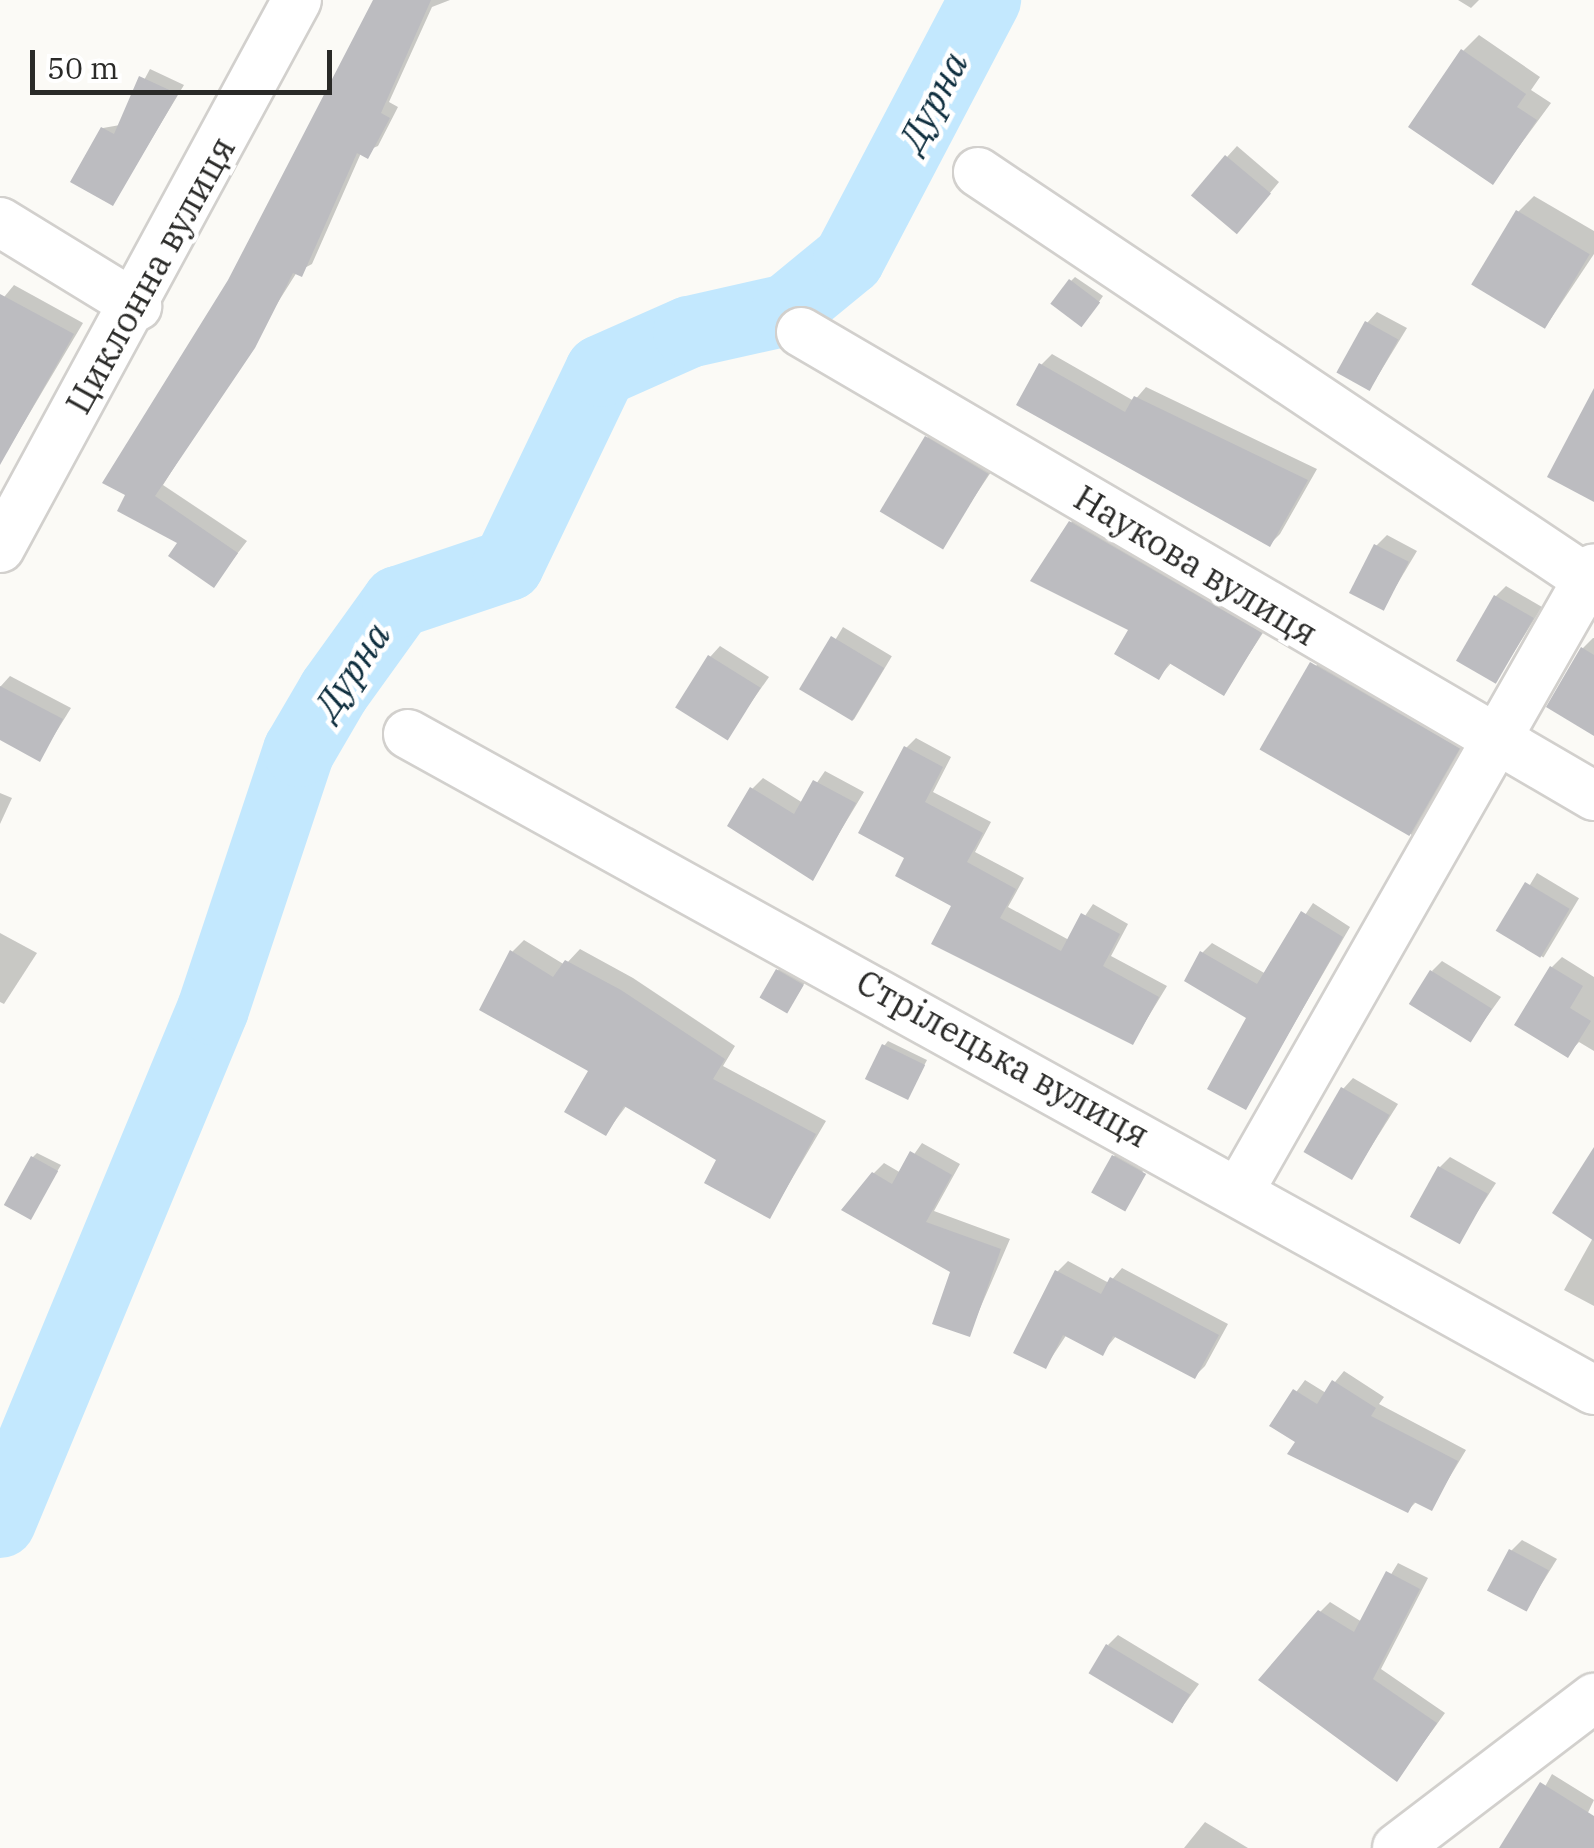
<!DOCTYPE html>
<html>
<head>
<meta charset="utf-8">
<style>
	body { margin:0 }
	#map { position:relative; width:1594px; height:1848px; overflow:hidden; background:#fbfaf6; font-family:"IBM Plex Serif",serif }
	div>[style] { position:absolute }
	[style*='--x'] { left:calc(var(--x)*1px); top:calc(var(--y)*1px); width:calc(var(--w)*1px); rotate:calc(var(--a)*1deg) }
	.shadow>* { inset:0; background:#0003; transform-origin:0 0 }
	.river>* { height:72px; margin:-36px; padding:0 36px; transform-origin:36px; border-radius:36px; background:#c3e8fe }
	.building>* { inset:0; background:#bcbcc0; transform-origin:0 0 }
	.roads { filter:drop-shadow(2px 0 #d2d0cd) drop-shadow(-2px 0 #d2d0cd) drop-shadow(0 2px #d2d0cd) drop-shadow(0 -2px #d2d0cd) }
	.street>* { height:48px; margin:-24px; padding:0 24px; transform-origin:24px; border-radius:24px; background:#fff }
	span { translate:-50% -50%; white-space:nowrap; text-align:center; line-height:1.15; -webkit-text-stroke:9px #fff; paint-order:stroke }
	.street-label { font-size:35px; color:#2a2a28 }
	.water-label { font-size:38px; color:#0e2e3e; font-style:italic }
	.scale { position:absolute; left:30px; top:50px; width:302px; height:45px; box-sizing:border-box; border:5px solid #2a2a28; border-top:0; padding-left:12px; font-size:30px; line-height:35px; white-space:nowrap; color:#2a2a28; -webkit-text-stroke:8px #fff; paint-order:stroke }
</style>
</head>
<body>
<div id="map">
	<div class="shadow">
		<div style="clip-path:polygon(375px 0,450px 0,432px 7px,389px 102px,398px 107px,378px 146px,361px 153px,312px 264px,297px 272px,163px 485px,247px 541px,214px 584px,181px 542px,120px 510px)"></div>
		<div style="clip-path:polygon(1458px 0,1479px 0,1471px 8px)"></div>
		<div style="clip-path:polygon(1479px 35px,1540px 77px,1531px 90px,1551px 103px,1493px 182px,1463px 51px)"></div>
		<div style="clip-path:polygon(150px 69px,184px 85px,113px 203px,103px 128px,120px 125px)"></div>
		<div style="clip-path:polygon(1237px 146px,1279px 182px,1247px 221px,1227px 157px)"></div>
		<div style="clip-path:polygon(1534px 196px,1594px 231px,1594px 254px,1546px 326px,1518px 212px)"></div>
		<div style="clip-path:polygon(1075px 277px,1103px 296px,1087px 319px,1071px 281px)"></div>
		<div style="clip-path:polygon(14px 285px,83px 323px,0 463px,0 302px)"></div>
		<div style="clip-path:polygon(1377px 312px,1407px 328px,1371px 387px,1367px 323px)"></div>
		<div style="clip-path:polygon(1052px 354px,1134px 401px,1146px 387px,1317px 469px,1280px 534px,1270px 544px,1041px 365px)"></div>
		<div style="clip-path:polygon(938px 428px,997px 463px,941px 547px,927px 438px)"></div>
		<div style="clip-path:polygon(1081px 512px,1270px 622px,1224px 693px,1172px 662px,1159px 677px,1071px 522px)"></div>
		<div style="clip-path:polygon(1387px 535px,1417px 551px,1383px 608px,1376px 546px)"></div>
		<div style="clip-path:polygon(1506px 586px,1542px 607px,1496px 681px,1496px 596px)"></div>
		<div style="left:843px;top:627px;width:57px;height:74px;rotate:31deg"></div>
		<div style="clip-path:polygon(1593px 638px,1594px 638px,1594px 733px,1583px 648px)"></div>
		<div style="clip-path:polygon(720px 646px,769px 677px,726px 738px,710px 657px)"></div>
		<div style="left:1326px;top:649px;width:168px;height:118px;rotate:30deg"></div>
		<div style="clip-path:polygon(10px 676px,71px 708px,40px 758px,0 737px,0 687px)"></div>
		<div style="clip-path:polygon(916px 738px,951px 757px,933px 792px,991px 822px,975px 852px,1024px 878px,1008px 907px,1069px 940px,1093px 904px,1128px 924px,1111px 956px,1167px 986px,1133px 1042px,954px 905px,908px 857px,906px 748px)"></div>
		<div style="clip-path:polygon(825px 771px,864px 792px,812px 878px,752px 789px,763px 778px,803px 803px)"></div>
		<div style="clip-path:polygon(0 793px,12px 798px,0 824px)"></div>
		<div style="left:1537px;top:873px;width:49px;height:69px;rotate:31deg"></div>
		<div style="clip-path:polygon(1313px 903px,1350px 927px,1246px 1107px,1249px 1017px,1202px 953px,1212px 943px,1266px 974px)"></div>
		<div style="clip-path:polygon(0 933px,37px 953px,4px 1004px,0 1002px)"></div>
		<div style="clip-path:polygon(524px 940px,565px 965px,580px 949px,633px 978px,735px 1046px,723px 1066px,826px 1121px,770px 1216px,719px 1159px,627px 1105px,606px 1133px,592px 1070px,512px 952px)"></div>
		<div style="clip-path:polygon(1562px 957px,1594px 977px,1594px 1051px,1579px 1042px,1567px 1055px,1552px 967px)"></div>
		<div style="clip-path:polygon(1442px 961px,1501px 997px,1471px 1039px,1432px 971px)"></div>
		<div style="clip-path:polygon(782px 966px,807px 979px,790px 1007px,778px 970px)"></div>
		<div style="clip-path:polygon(888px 1041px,927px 1060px,908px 1096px,884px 1046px)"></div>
		<div style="clip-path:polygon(1353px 1078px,1398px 1104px,1352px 1177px,1343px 1089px)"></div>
		<div style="clip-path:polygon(922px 1143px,960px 1164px,934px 1211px,1010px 1239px,969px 1334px,954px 1270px,873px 1174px,884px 1163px,901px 1173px)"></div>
		<div style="clip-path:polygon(1118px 1152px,1145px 1167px,1126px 1204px,1114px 1156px)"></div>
		<div style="clip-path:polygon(37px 1153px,61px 1165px,30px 1217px,33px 1157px)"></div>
		<div style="clip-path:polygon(1450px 1157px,1496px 1183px,1458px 1242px,1440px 1167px)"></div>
		<div style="clip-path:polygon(1594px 1236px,1594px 1306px,1564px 1290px)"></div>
		<div style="clip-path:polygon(1068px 1261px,1109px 1283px,1122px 1268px,1228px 1324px,1205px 1366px,1195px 1376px,1117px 1335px,1102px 1353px,1067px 1334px,1046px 1366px,1057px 1272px)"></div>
		<div style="clip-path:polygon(1344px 1371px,1384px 1397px,1379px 1404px,1466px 1450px,1431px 1508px,1417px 1501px,1408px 1510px,1272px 1425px,1305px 1380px,1326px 1393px)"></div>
		<div style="clip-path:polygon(1522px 1540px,1557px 1559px,1526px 1609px,1511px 1551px)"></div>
		<div style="clip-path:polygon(1398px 1563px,1428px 1578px,1381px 1669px,1445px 1713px,1397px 1779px,1320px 1612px,1330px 1602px,1362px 1622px)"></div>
		<div style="clip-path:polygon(1118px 1635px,1199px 1684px,1172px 1721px,1108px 1645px)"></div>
		<div style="clip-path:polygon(1552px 1774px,1594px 1800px,1584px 1821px,1594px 1828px,1594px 1848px,1511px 1848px)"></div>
		<div style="clip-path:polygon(1205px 1822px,1248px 1848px,1184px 1848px)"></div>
	</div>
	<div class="river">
		<div style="--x:0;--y:1522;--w:555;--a:-67.45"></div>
		<div style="--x:213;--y:1009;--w:272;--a:-71.6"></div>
		<div style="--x:299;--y:751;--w:69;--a:-59.7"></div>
		<div style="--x:334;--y:691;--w:110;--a:-54.3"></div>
		<div style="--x:398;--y:602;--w:116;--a:-18.6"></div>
		<div style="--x:508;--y:565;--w:215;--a:-64.4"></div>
		<div style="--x:601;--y:371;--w:96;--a:-23.9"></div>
		<div style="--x:689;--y:332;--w:100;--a:-12.7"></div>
		<div style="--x:787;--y:310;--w:80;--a:-39.4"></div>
		<div style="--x:849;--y:259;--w:293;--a:-62.3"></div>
	</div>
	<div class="building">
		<div style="clip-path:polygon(373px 0,431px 0,381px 113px,390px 118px,368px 159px,357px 153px,302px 277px,293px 273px,255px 348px,155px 496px,238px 553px,214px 588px,168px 556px,177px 543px,117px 511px,125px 495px,102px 483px,228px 280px)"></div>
		<div style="clip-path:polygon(1461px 49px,1526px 94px,1517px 107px,1537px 120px,1493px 185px,1408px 127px)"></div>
		<div style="clip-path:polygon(139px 76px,178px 94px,113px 206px,70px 182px,101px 127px,114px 134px)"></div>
		<div style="left:1225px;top:155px;width:60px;height:53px;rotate:40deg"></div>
		<div style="left:1516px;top:210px;width:86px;height:87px;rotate:31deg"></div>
		<div style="left:1069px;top:279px;width:39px;height:31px;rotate:37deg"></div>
		<div style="clip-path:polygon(0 294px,74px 334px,0 465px)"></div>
		<div style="left:1365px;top:321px;width:38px;height:59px;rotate:29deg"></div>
		<div style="clip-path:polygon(1039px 363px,1125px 412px,1134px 396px,1308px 480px,1270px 547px,1016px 405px)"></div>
		<div style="clip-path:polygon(1594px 388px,1594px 502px,1547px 477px)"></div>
		<div style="left:925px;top:436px;width:74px;height:88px;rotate:31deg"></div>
		<div style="clip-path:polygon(1069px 521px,1262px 633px,1224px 696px,1169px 663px,1159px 680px,1114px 654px,1128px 630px,1030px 581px)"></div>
		<div style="left:1374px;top:544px;width:39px;height:55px;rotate:27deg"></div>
		<div style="left:1494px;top:595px;width:46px;height:76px;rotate:30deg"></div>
		<div style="left:831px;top:636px;width:62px;height:62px;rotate:31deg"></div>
		<div style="clip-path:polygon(1581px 647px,1594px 655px,1594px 736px,1546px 707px)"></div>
		<div style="left:708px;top:655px;width:62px;height:62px;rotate:32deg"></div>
		<div style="left:1310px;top:662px;width:173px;height:101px;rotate:30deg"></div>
		<div style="clip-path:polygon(0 686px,63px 719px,40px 762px,0 740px)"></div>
		<div style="clip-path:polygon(904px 746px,943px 767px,925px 802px,983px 833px,967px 862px,1016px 889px,1000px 918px,1061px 951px,1081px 913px,1120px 934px,1103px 966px,1159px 997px,1133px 1045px,931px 944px,951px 906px,895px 876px,904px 858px,858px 833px)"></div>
		<div style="clip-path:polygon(813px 780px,856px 803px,813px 881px,727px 826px,750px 787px,794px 814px)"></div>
		<div style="left:1525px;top:882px;width:52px;height:57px;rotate:31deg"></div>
		<div style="clip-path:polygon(1301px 911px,1343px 937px,1246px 1110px,1207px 1089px,1246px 1018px,1184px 981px,1200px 951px,1257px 984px)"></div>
		<div style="clip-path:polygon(510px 950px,553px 977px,565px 960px,621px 990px,725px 1059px,713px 1079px,816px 1134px,770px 1219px,704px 1183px,716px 1160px,624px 1106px,606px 1136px,564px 1112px,588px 1071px,479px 1010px)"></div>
		<div style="clip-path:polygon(1550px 966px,1583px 986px,1570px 1008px,1591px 1021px,1568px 1058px,1514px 1025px)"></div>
		<div style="left:776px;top:969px;width:32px;height:33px;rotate:30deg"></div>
		<div style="left:1430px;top:970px;width:73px;height:40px;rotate:32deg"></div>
		<div style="left:882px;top:1044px;width:48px;height:39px;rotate:26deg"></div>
		<div style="left:1341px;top:1087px;width:56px;height:75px;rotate:30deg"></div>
		<div style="clip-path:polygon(1594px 1147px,1594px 1241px,1552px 1213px)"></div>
		<div style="clip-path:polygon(910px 1151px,952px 1175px,926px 1222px,1001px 1249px,970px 1337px,932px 1324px,950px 1272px,841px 1210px,872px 1172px,892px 1184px)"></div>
		<div style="left:1112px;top:1155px;width:39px;height:43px;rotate:29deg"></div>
		<div style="left:31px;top:1156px;width:31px;height:56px;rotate:29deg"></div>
		<div style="left:1438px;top:1166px;width:57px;height:58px;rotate:29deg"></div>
		<div style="clip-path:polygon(1055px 1270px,1101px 1294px,1110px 1277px,1219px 1335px,1195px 1379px,1113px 1336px,1103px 1356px,1063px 1335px,1046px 1369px,1013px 1353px)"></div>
		<div style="clip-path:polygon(1332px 1380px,1376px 1408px,1371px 1416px,1458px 1461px,1432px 1511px,1414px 1502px,1408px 1513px,1287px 1454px,1295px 1442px,1269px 1426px,1293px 1389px,1317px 1404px)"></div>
		<div style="left:1509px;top:1549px;width:45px;height:47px;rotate:28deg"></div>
		<div style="clip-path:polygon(1386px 1571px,1420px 1589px,1373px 1679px,1437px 1723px,1397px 1782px,1258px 1680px,1318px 1610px,1354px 1632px)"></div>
		<div style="left:1106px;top:1644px;width:98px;height:34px;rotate:31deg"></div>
		<div style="clip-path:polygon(1540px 1782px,1594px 1816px,1594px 1848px,1499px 1848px)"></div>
	</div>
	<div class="roads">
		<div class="street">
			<div style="--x:978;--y:172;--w:732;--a:33.76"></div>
			<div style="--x:0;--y:222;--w:161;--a:31.5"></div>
			<div style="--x:801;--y:332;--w:919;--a:30.33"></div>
			<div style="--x:0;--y:548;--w:623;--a:-61.54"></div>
			<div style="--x:408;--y:734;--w:1355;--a:28.95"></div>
			<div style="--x:1241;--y:1188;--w:713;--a:-60.34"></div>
			<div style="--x:1397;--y:1848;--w:248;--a:-37.3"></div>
		</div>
	</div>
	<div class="street-label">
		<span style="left:150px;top:275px;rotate:-61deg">Циклонна вулиця</span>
		<span style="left:1196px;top:565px;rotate:31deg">Наукова вулиця</span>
		<span style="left:1003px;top:1058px;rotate:29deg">Стрілецька вулиця</span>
	</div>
	<div class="water-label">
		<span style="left:932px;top:101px;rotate:-62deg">Дурна</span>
		<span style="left:351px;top:670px;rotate:-56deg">Дурна</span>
	</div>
	<div class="scale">50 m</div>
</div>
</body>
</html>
